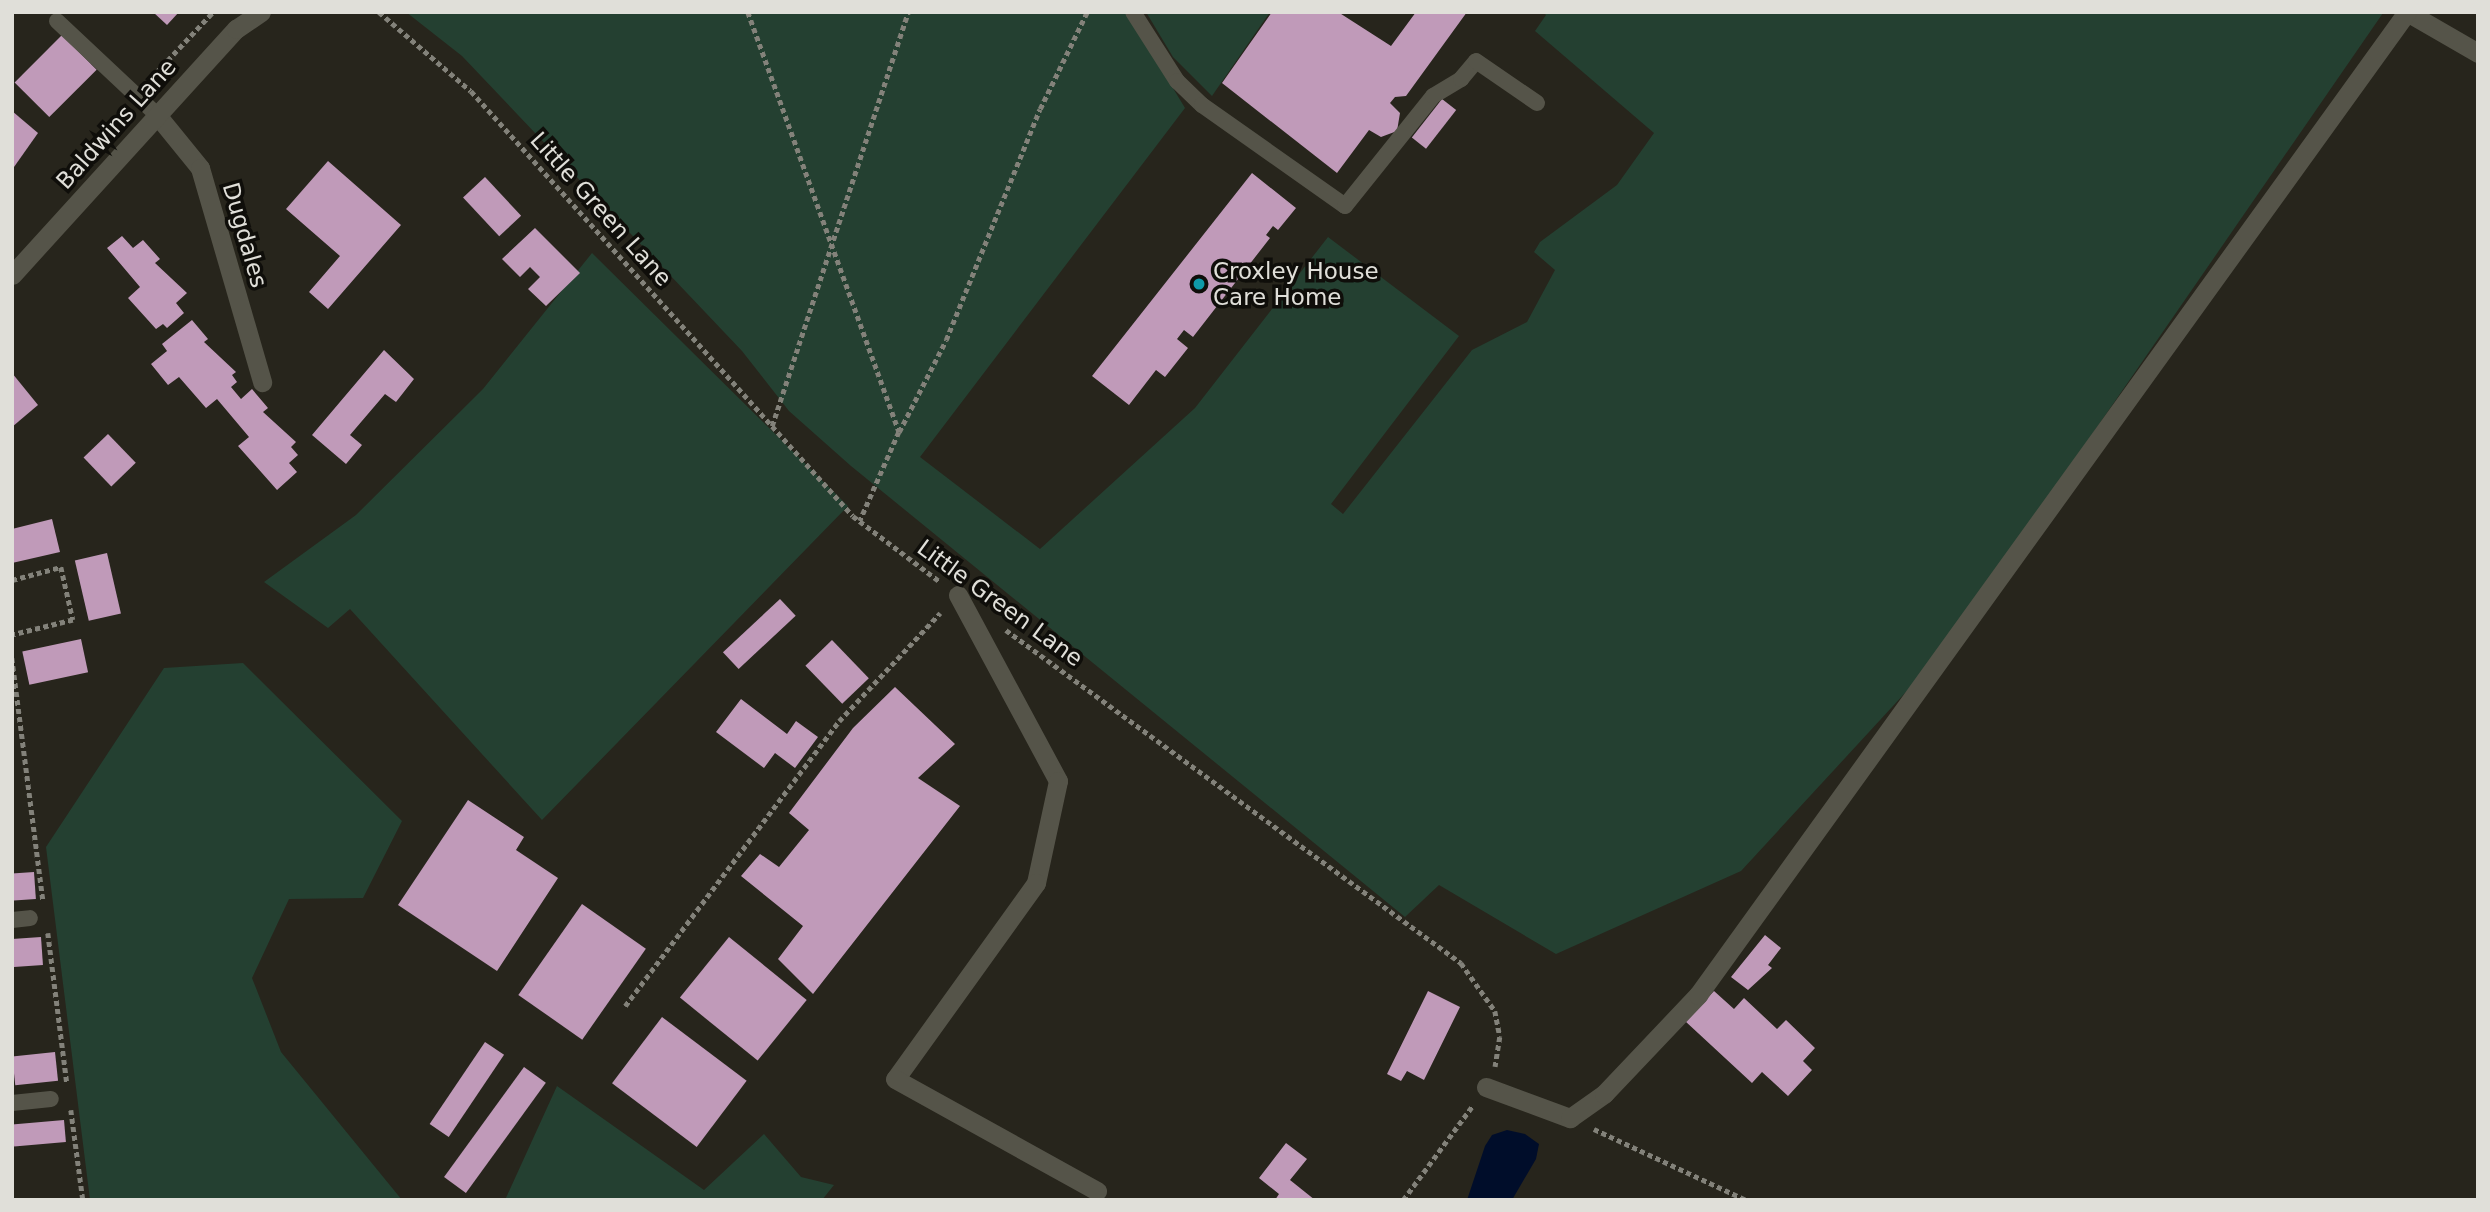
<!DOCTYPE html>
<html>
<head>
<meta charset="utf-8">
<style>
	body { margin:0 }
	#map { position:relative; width:2490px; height:1212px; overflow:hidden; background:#27251c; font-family:"DejaVu Sans",sans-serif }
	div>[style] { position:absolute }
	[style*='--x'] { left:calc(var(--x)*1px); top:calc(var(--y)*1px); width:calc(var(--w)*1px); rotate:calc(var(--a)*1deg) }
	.green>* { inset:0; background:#244031 }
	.water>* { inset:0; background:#000d2a }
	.building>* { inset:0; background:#c09ab9; transform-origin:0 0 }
	.path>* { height:4.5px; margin-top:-2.25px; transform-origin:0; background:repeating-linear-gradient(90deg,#83827a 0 5px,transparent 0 8.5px) }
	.service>* { height:16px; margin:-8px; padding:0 8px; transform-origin:8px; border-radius:8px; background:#555449 }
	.minor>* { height:19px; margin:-9.5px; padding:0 9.5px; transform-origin:9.5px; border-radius:9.5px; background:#555449 }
	.tertiary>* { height:19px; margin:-9.5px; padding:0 9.5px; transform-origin:9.5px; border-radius:9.5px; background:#555449 }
	.dots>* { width:19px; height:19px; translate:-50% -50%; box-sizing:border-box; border:4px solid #0f0e0a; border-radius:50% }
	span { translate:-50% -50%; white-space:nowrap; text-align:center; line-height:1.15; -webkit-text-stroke:7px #0f0e0a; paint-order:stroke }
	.street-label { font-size:23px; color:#e0dfd9 }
	.poi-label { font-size:23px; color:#e0dfd9 }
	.left { translate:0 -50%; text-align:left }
	.frame { position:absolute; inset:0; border:14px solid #e0dfd9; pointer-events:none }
</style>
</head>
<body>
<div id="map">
	<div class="green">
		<div style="clip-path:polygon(406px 12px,1127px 12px,1185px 108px,920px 457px,1040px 549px,1195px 408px,1328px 237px,1459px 336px,1331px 504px,1343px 514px,1472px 350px,1527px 322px,1555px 270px,1534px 252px,1540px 242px,1617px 185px,1654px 133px,1535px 31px,1546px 15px,1543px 12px,2383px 13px,1939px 656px,1741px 871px,1556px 954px,1439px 885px,1405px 917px,851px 466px,789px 411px,742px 351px,462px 56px)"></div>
		<div style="clip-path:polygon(1146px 12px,1270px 12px,1212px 96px,1173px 57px)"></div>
		<div style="clip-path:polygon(592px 253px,848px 506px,542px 820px,350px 609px,328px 628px,264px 582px,356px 515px,483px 389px)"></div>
		<div style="clip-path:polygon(243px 663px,402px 821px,363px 898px,289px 899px,252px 978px,281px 1052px,402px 1200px,90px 1200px,46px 847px,164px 668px)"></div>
		<div style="clip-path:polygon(557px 1086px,704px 1190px,764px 1134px,801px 1177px,834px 1185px,822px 1200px,505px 1200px)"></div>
	</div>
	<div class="water">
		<div style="clip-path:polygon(1507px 1130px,1525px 1134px,1539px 1144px,1536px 1159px,1512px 1200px,1467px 1200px,1485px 1146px,1492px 1135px)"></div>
	</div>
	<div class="building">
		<div style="clip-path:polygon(153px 12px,179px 12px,167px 25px)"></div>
		<div style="clip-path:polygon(1272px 12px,1338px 12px,1391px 46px,1416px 12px,1467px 12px,1406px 96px,1395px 97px,1390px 103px,1400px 113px,1397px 131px,1381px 137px,1369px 130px,1337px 173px,1222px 83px)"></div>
		<div style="left:62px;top:35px;width:49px;height:67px;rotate:45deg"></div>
		<div style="left:1442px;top:99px;width:18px;height:49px;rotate:38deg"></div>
		<div style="clip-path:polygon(12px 111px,38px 133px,14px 167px,12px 165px)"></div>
		<div style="clip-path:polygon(328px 161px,401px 225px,328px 309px,309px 292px,340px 256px,286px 209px)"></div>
		<div style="clip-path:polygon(1252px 173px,1296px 208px,1278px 230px,1273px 226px,1266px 235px,1270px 238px,1193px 337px,1184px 330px,1177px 339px,1188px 348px,1165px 377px,1156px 370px,1129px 405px,1092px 376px)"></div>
		<div style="left:485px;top:177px;width:53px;height:30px;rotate:47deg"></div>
		<div style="clip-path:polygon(535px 228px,580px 273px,546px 306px,528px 289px,540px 277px,530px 267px,520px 277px,502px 259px)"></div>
		<div style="clip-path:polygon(122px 236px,133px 248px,143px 240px,160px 259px,155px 263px,187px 293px,176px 303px,184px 313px,167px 328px,163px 324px,156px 329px,128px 298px,140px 287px,107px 248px)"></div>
		<div style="clip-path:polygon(192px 320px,208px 339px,204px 342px,236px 372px,232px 375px,237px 382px,231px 387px,241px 399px,252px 389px,268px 408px,263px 412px,296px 442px,291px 447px,298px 455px,289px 463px,297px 472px,277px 490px,238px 446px,249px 437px,217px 399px,206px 408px,179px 377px,168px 385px,151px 364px,167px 351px,162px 344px)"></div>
		<div style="clip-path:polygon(384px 350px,414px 379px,396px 402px,385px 394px,350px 435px,362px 445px,346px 464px,312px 435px)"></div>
		<div style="clip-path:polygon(12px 373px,38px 405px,12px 427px)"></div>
		<div style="left:108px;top:434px;width:40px;height:34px;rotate:46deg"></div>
		<div style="clip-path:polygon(52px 519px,60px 552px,12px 563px,12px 529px)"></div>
		<div style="left:107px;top:553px;width:62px;height:33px;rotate:77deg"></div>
		<div style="left:780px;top:599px;width:23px;height:78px;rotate:47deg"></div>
		<div style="left:81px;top:639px;width:34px;height:60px;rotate:78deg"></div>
		<div style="left:832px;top:640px;width:53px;height:37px;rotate:46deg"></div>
		<div style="clip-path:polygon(895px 687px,955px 744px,918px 778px,960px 806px,813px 994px,778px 959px,803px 926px,741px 876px,760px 854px,779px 867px,809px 830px,789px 813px,853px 728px)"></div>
		<div style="clip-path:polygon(741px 699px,787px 734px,796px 721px,818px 737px,795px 768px,775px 753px,764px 768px,716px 732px)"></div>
		<div style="clip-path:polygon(468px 800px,524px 837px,516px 850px,558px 878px,497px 971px,398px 905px)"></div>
		<div style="left:34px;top:872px;width:27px;height:22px;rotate:86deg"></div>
		<div style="left:582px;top:904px;width:78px;height:111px;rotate:35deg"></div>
		<div style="clip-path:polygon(1765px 935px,1781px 948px,1768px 965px,1772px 968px,1748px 990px,1731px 977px)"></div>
		<div style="left:41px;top:937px;width:28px;height:29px;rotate:86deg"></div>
		<div style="left:729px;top:937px;width:100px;height:78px;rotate:39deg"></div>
		<div style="clip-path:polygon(1428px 991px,1460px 1007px,1424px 1080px,1407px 1071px,1401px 1081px,1387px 1074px)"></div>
		<div style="clip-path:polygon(1714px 991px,1734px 1009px,1744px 998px,1777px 1029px,1786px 1020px,1815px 1048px,1803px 1061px,1812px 1070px,1788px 1096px,1762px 1072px,1752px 1083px,1685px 1021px)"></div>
		<div style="left:662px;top:1017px;width:106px;height:83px;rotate:37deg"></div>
		<div style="left:485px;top:1042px;width:23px;height:99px;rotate:34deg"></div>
		<div style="left:55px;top:1052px;width:29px;height:43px;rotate:84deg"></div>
		<div style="left:524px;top:1067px;width:27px;height:136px;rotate:36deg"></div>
		<div style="left:64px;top:1120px;width:22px;height:52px;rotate:85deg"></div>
		<div style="clip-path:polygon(1286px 1143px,1307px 1159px,1290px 1180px,1315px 1200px,1275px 1200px,1279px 1194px,1259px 1178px)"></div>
	</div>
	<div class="path">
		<div style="--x:379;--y:12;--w:121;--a:40.7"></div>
		<div style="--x:471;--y:91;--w:571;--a:48.05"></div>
		<div style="--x:853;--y:516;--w:108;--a:37.1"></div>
		<div style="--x:748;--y:12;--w:446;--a:70.2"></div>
		<div style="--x:899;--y:432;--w:97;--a:113.7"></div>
		<div style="--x:150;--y:79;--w:92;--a:-46.8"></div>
		<div style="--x:772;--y:426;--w:436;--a:-71.8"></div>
		<div style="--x:899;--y:432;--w:103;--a:-62.9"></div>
		<div style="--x:946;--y:340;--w:249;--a:-67.9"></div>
		<div style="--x:1040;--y:109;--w:108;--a:-64.1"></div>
		<div style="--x:12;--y:580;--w:51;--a:-14.9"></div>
		<div style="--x:61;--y:567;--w:54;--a:77.2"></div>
		<div style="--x:73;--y:620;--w:63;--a:166.2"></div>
		<div style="--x:1006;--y:630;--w:564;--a:36.2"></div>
		<div style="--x:1461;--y:963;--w:59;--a:54.7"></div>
		<div style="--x:1495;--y:1011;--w:26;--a:79"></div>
		<div style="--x:1500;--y:1037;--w:30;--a:99"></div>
		<div style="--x:12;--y:658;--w:244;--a:82.7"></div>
		<div style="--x:48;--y:933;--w:152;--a:82.8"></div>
		<div style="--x:625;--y:1006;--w:356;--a:-53.1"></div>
		<div style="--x:839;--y:721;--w:148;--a:-46.9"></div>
		<div style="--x:71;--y:1110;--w:91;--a:82.4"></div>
		<div style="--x:1594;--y:1129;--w:168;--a:25"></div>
		<div style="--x:1403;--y:1200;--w:118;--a:-53.6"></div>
	</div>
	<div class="service">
		<div style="--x:1133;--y:12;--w:82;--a:57.5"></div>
		<div style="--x:1177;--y:81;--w:35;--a:44"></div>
		<div style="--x:1202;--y:105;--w:175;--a:35.2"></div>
		<div style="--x:1345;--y:206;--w:141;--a:-51.3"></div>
		<div style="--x:1433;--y:96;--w:33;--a:-31"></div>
		<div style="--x:1461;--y:79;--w:23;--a:-50"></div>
		<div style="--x:1476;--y:61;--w:74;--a:34.5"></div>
		<div style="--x:57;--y:21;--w:137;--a:43.2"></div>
		<div style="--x:12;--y:920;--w:18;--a:-6"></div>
		<div style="--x:12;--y:1103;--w:39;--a:-6"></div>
	</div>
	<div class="minor">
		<div style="--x:2407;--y:12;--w:82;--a:30"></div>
		<div style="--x:157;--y:115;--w:68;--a:50.9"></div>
		<div style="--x:200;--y:168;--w:223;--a:73.8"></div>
		<div style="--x:958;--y:595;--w:211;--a:61.7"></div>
		<div style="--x:1058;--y:781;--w:104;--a:102.2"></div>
		<div style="--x:1036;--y:883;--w:241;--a:125.7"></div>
		<div style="--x:895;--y:1079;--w:231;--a:29"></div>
		<div style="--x:1486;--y:1087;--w:90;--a:20.3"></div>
		<div style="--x:1570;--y:1118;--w:42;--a:-35.2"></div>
		<div style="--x:1604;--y:1094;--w:137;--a:-46.5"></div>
		<div style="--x:1698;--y:995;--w:1212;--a:-54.2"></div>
	</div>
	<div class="tertiary">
		<div style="--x:12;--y:275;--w:333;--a:-47.7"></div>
		<div style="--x:236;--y:29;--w:30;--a:-34"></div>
	</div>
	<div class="dots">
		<div style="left:1199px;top:284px;background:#0f9aa8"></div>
	</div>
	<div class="street-label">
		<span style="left:116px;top:124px;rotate:-48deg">Baldwins Lane</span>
		<span style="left:601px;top:209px;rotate:48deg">Little Green Lane</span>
		<span style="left:245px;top:235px;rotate:74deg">Dugdales</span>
		<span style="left:1000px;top:603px;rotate:36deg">Little Green Lane</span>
	</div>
	<div class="poi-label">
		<span class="left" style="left:1213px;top:284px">Croxley House<br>Care Home</span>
	</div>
	<div class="frame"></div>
</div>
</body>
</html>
